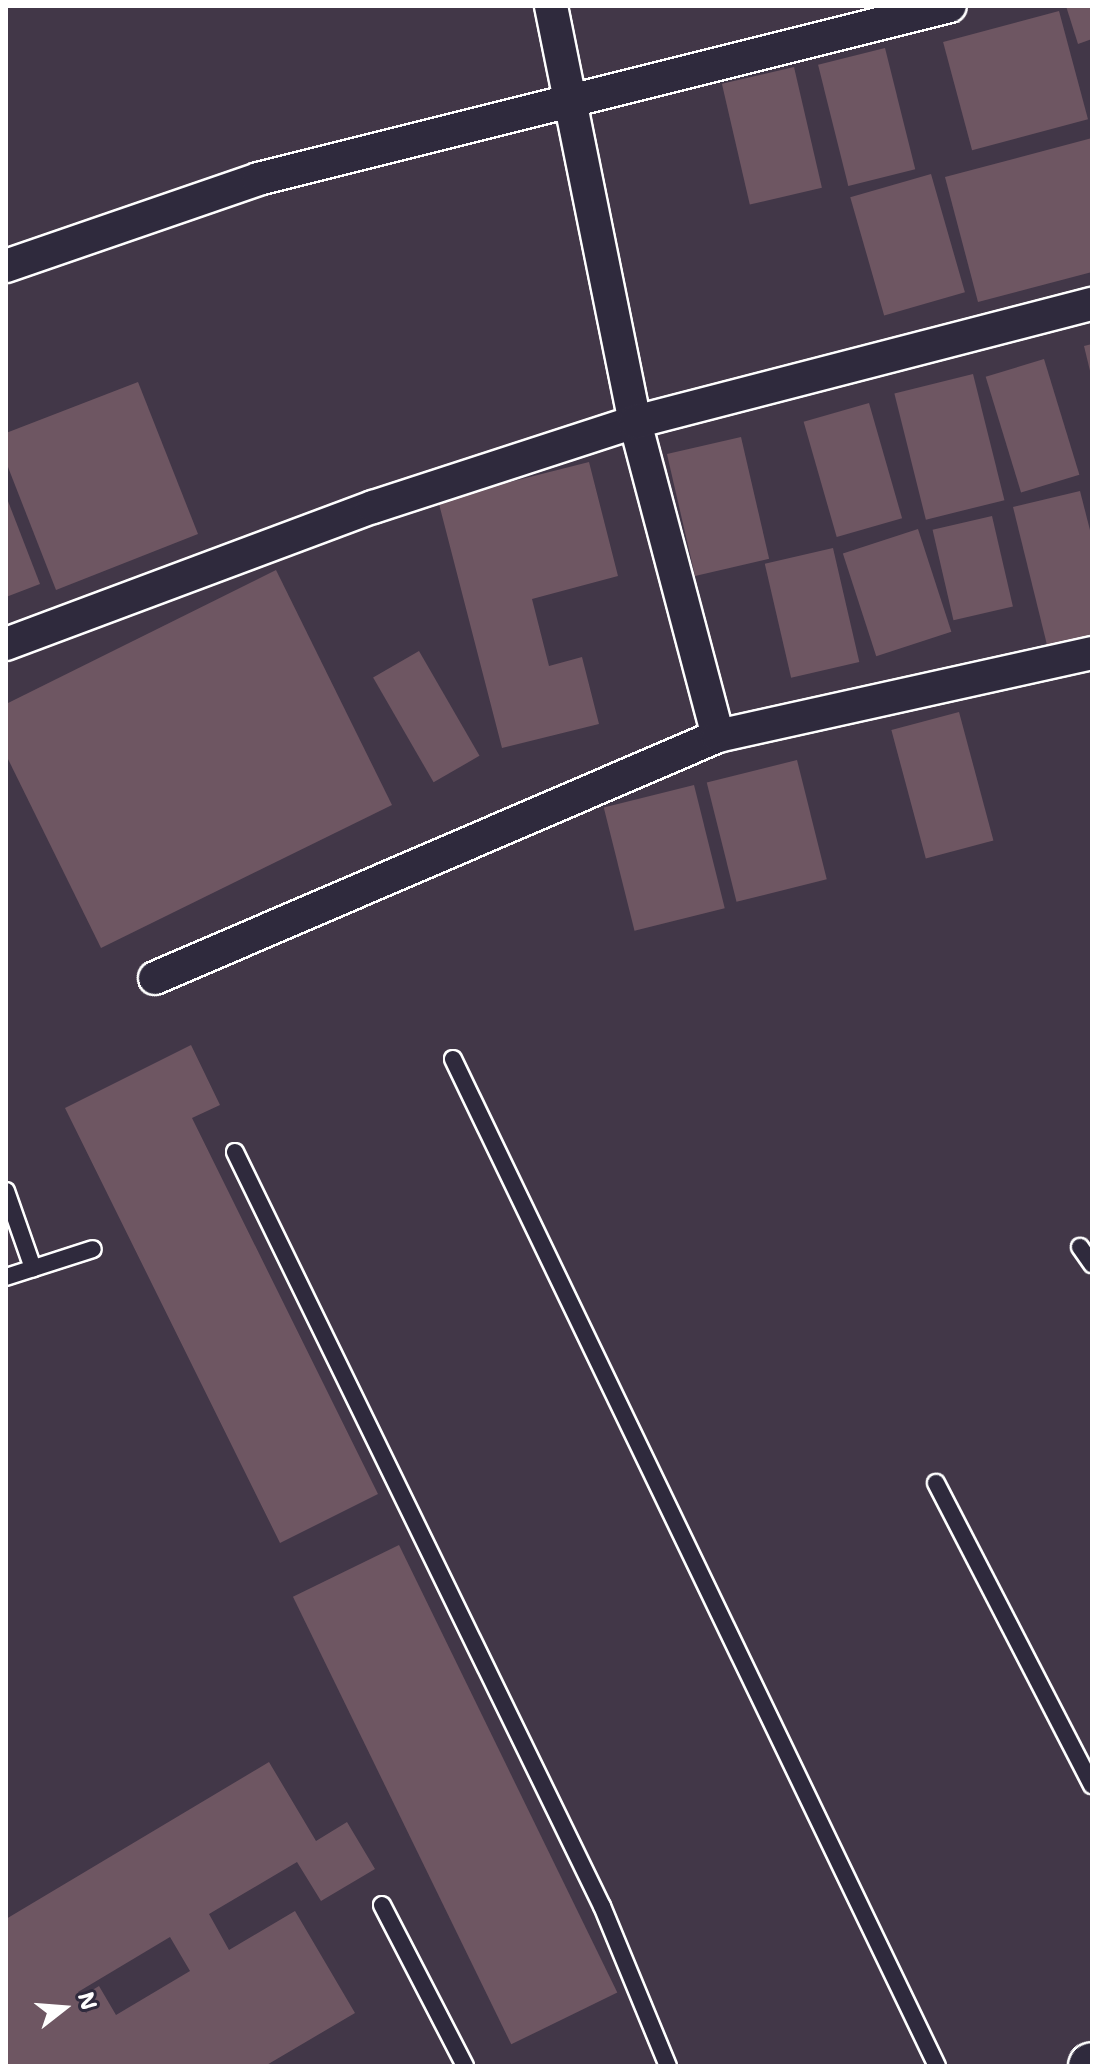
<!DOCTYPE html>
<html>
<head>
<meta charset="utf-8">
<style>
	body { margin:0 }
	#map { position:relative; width:1098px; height:2072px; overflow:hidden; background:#2f2a3d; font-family:"Shantell Sans",sans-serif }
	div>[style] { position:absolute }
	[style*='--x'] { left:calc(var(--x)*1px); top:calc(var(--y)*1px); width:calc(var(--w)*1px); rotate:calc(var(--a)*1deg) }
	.built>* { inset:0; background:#423748; transform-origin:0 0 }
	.building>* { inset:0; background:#6e5662; transform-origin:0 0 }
	.roads { filter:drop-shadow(2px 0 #fff) drop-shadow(-2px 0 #fff) drop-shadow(0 2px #fff) drop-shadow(0 -2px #fff) }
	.lane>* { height:16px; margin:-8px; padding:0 8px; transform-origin:8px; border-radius:8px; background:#2f2a3d }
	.street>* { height:32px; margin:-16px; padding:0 16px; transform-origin:16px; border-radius:16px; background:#2f2a3d }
	.secondary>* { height:44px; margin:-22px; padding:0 22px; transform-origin:22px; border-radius:22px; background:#2f2a3d }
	span { translate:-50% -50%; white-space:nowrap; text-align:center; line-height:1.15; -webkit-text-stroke:7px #2f2a3d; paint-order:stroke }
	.frame { position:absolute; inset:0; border:8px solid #fff; pointer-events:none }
	.north { position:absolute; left:24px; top:1968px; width:80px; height:80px; -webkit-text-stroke:6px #2f2a3d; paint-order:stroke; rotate:73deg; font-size:22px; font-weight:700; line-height:32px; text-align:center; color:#fff }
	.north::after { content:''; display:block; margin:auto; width:28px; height:36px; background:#fff; clip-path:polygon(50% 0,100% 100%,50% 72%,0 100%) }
</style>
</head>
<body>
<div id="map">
	<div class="built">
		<div style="left:6px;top:6px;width:1086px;height:2060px"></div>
	</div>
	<div class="building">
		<div style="clip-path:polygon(1066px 6px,1092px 6px,1092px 39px,1078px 44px)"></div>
		<div style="left:1059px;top:11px;width:112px;height:120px;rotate:75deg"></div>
		<div style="left:885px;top:48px;width:125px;height:69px;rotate:76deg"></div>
		<div style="left:794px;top:67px;width:124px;height:74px;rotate:77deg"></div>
		<div style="clip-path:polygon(1092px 138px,1092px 272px,978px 302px,945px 177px)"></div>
		<div style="left:931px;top:174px;width:123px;height:84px;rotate:74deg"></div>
		<div style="clip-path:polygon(1092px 344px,1092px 375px,1091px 375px,1084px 346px)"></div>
		<div style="left:1044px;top:359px;width:121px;height:61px;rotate:73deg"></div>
		<div style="left:973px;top:374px;width:130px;height:81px;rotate:76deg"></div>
		<div style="clip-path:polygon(138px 382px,198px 534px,56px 590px,6px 462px,6px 433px)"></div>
		<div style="left:869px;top:403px;width:120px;height:68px;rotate:74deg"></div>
		<div style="left:741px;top:437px;width:125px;height:76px;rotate:77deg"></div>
		<div style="clip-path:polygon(589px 462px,618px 576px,532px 599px,549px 666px,582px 657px,599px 724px,502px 748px,438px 500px)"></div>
		<div style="clip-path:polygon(1080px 491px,1092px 538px,1092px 638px,1048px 649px,1013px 507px)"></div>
		<div style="clip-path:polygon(6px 496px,40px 584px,6px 597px)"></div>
		<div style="left:992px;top:516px;width:93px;height:61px;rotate:77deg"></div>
		<div style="left:918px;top:529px;width:108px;height:79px;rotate:72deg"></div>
		<div style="left:833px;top:548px;width:117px;height:70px;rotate:77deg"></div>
		<div style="clip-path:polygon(276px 570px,392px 805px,101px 948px,6px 755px,6px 704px)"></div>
		<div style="left:419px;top:651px;width:121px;height:53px;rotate:60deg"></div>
		<div style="left:959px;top:712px;width:133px;height:70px;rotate:75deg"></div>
		<div style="left:797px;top:760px;width:123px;height:93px;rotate:76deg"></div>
		<div style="left:694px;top:785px;width:127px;height:93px;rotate:76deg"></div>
		<div style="clip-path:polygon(191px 1045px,220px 1105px,192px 1118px,378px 1494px,280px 1543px,65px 1108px)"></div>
		<div style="left:399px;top:1545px;width:498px;height:118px;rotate:64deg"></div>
		<div style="clip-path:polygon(evenodd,269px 1762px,316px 1841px,347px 1822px,375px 1869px,321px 1901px,297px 1862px,209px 1914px,229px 1950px,295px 1911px,355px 2013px,265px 2066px,6px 2066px,6px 1919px,269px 1762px,170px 1937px,190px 1971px,116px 2015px,99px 1986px,81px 1997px,78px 1992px,170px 1937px)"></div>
	</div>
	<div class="roads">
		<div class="lane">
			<div style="--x:453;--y:1059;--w:1117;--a:64.33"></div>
			<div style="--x:235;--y:1152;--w:839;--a:64.05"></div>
			<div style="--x:602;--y:1906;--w:173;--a:67.6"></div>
			<div style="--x:6;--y:1191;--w:82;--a:70.7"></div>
			<div style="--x:1080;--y:1247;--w:21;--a:55"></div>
			<div style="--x:6;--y:1277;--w:91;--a:-17.8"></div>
			<div style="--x:936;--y:1483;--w:340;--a:62.7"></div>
			<div style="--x:382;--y:1905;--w:181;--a:62.7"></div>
		</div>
		<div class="street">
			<div style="--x:551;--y:6;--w:424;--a:78.6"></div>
			<div style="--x:635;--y:422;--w:325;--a:75.2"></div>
			<div style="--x:6;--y:266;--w:267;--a:-19"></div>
			<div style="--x:258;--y:179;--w:713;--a:-14.04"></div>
			<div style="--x:6;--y:644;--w:392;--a:-20.5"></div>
			<div style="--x:373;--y:507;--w:275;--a:-18"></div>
			<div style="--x:635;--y:422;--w:472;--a:-14.5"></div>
			<div style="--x:155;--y:978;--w:613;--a:-23.26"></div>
			<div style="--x:718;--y:736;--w:383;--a:-12.5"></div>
		</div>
		<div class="secondary">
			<div style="--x:1091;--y:2066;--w:1;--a:-45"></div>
		</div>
	</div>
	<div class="frame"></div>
	<div class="north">N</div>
</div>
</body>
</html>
